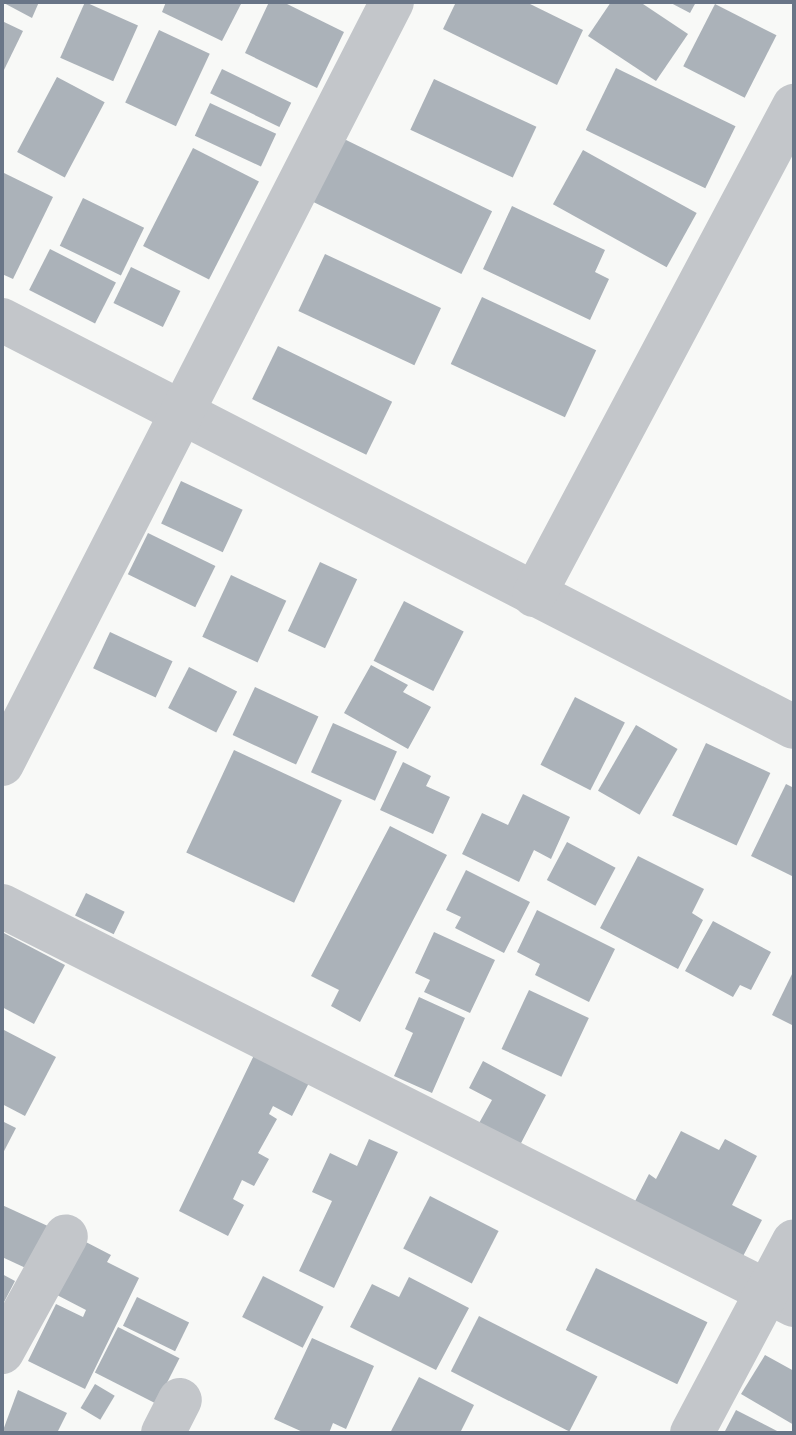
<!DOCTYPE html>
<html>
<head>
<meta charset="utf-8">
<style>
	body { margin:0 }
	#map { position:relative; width:796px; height:1435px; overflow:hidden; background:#f8f9f7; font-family:"PT Sans",sans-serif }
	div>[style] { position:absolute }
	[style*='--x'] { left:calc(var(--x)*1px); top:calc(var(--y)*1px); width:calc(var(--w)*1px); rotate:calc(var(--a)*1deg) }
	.building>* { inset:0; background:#abb2b9; transform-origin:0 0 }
	.minor>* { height:44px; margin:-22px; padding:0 22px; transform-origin:22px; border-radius:22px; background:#c3c6ca }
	span { translate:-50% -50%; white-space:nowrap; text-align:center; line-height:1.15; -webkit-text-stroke:8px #fff; paint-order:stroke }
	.frame { position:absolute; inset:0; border:4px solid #697587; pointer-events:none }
</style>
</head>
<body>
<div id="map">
	<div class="building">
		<div style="clip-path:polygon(2px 2px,39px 2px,32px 18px)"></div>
		<div style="left:85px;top:2px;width:58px;height:61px;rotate:24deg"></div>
		<div style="clip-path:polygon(166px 2px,242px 2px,222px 41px,162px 12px)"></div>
		<div style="clip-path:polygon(269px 2px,283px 2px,344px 32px,317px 88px,245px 53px)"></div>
		<div style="clip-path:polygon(456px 2px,526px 2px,583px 30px,557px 85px,443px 29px)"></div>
		<div style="clip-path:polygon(611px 2px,640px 2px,688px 34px,656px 81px,588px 36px)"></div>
		<div style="clip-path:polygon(669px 2px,696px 2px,690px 13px)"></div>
		<div style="left:715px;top:4px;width:69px;height:70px;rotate:27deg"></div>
		<div style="clip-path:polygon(2px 21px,23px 31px,2px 74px)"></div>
		<div style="left:159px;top:30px;width:56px;height:80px;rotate:25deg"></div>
		<div style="left:616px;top:68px;width:133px;height:69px;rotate:26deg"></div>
		<div style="left:222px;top:69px;width:77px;height:27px;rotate:26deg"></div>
		<div style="left:57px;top:77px;width:54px;height:85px;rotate:28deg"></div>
		<div style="left:434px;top:79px;width:113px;height:56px;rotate:25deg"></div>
		<div style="left:210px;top:103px;width:73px;height:36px;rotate:25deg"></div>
		<div style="left:342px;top:138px;width:167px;height:70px;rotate:26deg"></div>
		<div style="left:193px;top:148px;width:74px;height:110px;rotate:27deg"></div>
		<div style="left:583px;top:150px;width:130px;height:62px;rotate:29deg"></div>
		<div style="clip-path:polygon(2px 172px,53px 197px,13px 279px,2px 274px)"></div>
		<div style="left:83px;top:198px;width:68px;height:53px;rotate:26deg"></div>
		<div style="clip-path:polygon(512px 206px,605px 250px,595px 272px,609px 279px,590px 320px,483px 269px)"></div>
		<div style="left:50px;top:249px;width:74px;height:46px;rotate:27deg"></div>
		<div style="left:325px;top:254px;width:128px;height:63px;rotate:25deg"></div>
		<div style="left:131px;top:267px;width:55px;height:40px;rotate:26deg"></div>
		<div style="left:482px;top:297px;width:126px;height:74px;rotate:25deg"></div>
		<div style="left:278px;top:346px;width:127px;height:59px;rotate:26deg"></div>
		<div style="left:181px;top:481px;width:68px;height:47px;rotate:25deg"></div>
		<div style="left:148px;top:533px;width:75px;height:46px;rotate:26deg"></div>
		<div style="left:320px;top:562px;width:41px;height:76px;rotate:25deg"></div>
		<div style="left:231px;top:575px;width:61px;height:68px;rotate:25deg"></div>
		<div style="left:404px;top:601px;width:67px;height:67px;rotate:27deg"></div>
		<div style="left:110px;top:632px;width:69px;height:40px;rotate:25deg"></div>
		<div style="clip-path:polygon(371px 665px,408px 685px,403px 692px,431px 707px,408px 749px,344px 713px)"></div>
		<div style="left:189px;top:667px;width:54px;height:46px;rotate:27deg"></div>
		<div style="left:255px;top:687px;width:70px;height:53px;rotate:25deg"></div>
		<div style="left:575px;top:697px;width:56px;height:76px;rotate:27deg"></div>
		<div style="left:333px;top:723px;width:70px;height:54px;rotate:24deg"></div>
		<div style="left:636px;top:725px;width:48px;height:76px;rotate:30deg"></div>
		<div style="left:706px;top:743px;width:71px;height:80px;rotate:25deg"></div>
		<div style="left:234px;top:750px;width:119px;height:113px;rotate:25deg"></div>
		<div style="clip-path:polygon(403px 762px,431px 776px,426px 786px,450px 797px,433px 834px,380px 810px)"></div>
		<div style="clip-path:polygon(786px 784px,794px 788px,794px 877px,751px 856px)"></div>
		<div style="clip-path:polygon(523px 794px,570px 817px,551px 859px,534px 850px,519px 882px,462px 854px,482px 813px,508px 825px)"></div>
		<div style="clip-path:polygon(390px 826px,447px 855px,360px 1022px,331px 1006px,339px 990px,311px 976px)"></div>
		<div style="left:567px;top:842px;width:55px;height:43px;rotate:28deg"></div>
		<div style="clip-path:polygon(638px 856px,704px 889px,692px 913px,703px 920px,678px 969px,600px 928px)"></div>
		<div style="clip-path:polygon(466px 870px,530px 902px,504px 953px,455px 928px,461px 917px,446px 910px)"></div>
		<div style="left:86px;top:893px;width:43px;height:25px;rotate:26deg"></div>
		<div style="clip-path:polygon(537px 910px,615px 949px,589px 1002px,535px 975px,540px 964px,517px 952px)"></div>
		<div style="clip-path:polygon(713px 921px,771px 952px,751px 990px,740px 985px,733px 997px,685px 971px)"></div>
		<div style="clip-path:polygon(2px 932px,65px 965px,34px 1024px,2px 1007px)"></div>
		<div style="clip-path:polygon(434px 932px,495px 960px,470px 1013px,424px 992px,430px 980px,415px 973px)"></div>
		<div style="clip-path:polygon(794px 970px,794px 1026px,772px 1015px)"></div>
		<div style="left:529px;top:990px;width:66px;height:65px;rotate:25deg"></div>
		<div style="clip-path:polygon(419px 997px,465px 1018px,432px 1093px,394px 1076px,413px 1033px,405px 1029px)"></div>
		<div style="clip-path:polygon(4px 1030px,56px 1057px,25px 1116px,2px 1104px)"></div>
		<div style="clip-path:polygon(257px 1049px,311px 1079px,292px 1116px,273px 1106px,269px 1114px,277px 1119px,258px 1153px,269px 1159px,254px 1186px,242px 1180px,233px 1199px,244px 1205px,228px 1236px,179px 1211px)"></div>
		<div style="clip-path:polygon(483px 1061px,546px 1095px,519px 1147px,478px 1125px,492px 1100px,469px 1088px)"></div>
		<div style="clip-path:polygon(2px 1121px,16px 1128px,2px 1155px)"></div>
		<div style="clip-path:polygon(681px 1131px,719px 1150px,725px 1139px,757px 1156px,732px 1205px,762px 1220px,740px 1262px,632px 1207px,649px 1174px,656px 1179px)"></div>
		<div style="clip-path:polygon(369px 1139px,398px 1152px,334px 1288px,299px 1271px,332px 1201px,312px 1192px,330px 1153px,357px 1166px)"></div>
		<div style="left:430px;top:1196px;width:77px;height:59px;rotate:27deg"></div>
		<div style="clip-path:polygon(2px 1205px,50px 1227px,30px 1270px,2px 1257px)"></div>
		<div style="clip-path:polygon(82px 1240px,111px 1255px,107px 1262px,139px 1278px,85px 1389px,28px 1361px,56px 1304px,83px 1317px,86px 1310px,55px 1294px)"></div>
		<div style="left:596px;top:1268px;width:124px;height:69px;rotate:26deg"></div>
		<div style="clip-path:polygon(2px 1274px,15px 1281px,2px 1306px)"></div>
		<div style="left:263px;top:1276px;width:68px;height:46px;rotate:27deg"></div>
		<div style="clip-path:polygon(409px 1277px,469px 1308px,436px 1370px,350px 1327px,372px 1284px,399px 1297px)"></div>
		<div style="left:137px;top:1297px;width:58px;height:32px;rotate:26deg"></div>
		<div style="left:479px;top:1316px;width:133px;height:62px;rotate:27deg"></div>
		<div style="left:118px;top:1327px;width:69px;height:51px;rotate:27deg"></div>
		<div style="clip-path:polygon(312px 1338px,374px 1366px,346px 1429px,333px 1423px,329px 1433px,305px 1433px,274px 1419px)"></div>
		<div style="clip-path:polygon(765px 1355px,794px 1371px,794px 1425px,741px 1394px)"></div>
		<div style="clip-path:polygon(419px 1377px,474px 1405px,460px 1433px,390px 1433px)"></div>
		<div style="left:95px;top:1384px;width:23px;height:28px;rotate:31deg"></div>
		<div style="clip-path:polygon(18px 1390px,67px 1413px,57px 1433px,2px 1433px)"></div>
		<div style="clip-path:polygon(736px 1410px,781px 1433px,724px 1433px)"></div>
	</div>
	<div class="minor">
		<div style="--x:2;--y:320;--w:890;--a:27.2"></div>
		<div style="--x:534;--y:595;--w:554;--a:-62"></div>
		<div style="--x:2;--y:764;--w:856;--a:-62.9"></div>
		<div style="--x:2;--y:906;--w:887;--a:26.74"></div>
		<div style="--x:2;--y:1352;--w:132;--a:-61.1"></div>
		<div style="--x:163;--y:1433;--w:37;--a:-63"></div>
		<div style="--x:692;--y:1433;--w:217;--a:-62"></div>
	</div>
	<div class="frame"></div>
</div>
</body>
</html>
